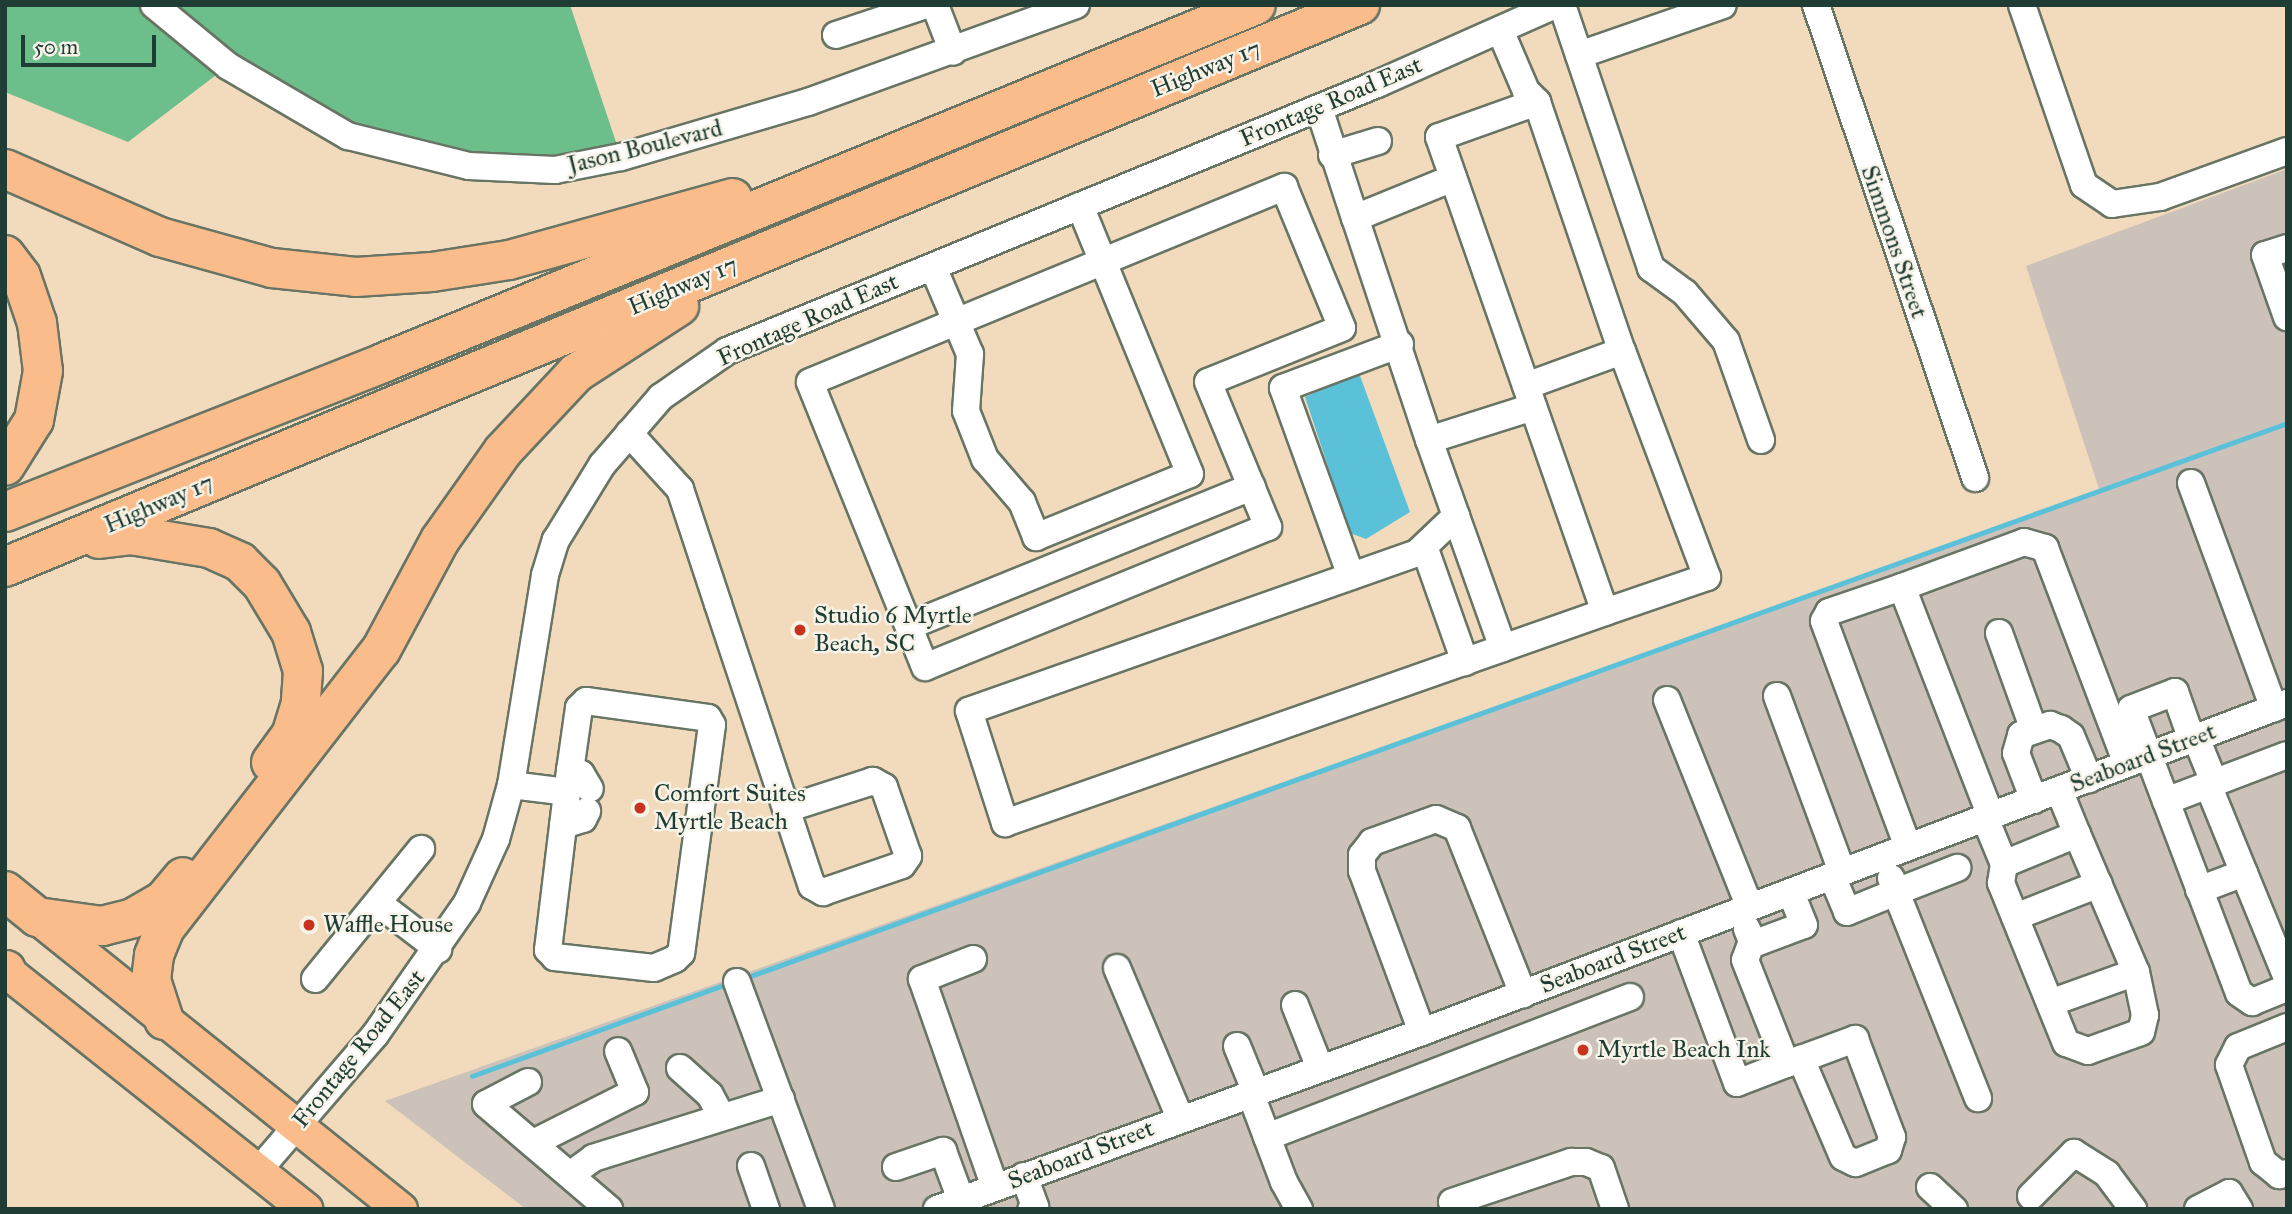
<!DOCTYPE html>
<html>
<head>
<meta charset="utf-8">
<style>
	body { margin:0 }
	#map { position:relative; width:2292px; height:1214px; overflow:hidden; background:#f1dbbc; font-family:"IM FELL Great Primer",serif }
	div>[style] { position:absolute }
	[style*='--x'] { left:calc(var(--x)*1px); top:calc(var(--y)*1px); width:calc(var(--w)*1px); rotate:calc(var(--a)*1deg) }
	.industrial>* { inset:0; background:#ccc2b9 }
	.forest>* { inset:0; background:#6cbe8a }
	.water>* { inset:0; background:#5bc1d9 }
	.stream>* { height:5px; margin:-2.5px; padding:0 2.5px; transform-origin:2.5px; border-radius:2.5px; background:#5bc1d9 }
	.roads { filter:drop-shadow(2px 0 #687464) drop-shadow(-2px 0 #687464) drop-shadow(0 2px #687464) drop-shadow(0 -2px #687464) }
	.minor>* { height:26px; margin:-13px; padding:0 13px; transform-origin:13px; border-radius:13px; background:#fff }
	.major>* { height:33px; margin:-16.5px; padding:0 16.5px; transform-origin:16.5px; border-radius:16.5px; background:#fabc8b }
	.highway>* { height:38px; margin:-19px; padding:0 19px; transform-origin:19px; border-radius:19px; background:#fabc8b }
	.dots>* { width:19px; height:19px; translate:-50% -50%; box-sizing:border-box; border:4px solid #f7f3e8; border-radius:50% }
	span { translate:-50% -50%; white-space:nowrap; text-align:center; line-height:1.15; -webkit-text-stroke:5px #f7f3e8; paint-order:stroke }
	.street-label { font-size:24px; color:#1f3d34 }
	.poi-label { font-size:24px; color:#1f3d34 }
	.left { translate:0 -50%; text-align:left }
	.frame { position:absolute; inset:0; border:7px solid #1f3d34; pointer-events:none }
	.scale { position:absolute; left:21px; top:35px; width:135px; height:32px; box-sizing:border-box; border:4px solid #1f3d34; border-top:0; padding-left:9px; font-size:21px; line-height:24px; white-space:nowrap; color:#1f3d34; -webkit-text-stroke:5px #f7f3e8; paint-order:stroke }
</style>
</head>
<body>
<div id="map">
	<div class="industrial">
		<div style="clip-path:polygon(2287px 169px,2287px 1209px,526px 1209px,385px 1101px,2100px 492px,2026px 266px)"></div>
	</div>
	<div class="forest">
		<div style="clip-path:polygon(5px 5px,570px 5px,621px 157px,555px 170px,348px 136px,228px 66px,128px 142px,5px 92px)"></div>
	</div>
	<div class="water">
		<div style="clip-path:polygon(1359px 373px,1410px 512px,1366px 539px,1350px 533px,1305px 397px)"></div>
	</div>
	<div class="stream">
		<div style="--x:742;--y:979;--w:1642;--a:-19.79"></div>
		<div style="--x:472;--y:1076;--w:273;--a:-19.9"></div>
	</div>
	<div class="roads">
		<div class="minor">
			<div style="--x:154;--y:5;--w:96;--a:39.5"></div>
			<div style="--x:228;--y:66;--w:139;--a:30.3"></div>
			<div style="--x:348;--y:136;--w:125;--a:13.9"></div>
			<div style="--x:469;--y:166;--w:86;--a:2.7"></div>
			<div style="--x:555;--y:170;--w:67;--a:-11.1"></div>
			<div style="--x:621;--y:157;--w:195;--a:-16.4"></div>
			<div style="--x:808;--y:102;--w:285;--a:-19.9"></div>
			<div style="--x:935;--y:5;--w:50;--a:69"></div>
			<div style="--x:1562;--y:5;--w:278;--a:71.3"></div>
			<div style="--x:1651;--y:268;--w:42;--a:36.3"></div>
			<div style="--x:1685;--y:293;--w:63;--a:49.5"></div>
			<div style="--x:1726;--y:341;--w:105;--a:70.5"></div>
			<div style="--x:1816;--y:5;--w:499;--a:71.4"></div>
			<div style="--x:2022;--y:5;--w:190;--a:71"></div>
			<div style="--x:2084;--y:185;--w:34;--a:34"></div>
			<div style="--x:2112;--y:204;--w:49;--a:-8.3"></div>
			<div style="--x:2160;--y:197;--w:135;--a:-19.9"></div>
			<div style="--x:1500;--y:30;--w:66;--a:66.9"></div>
			<div style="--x:1526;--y:91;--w:16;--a:45"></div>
			<div style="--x:1537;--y:102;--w:263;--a:71.2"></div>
			<div style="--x:1622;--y:351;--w:102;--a:160"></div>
			<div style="--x:836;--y:35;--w:95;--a:-18.4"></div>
			<div style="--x:1579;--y:55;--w:152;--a:-19.1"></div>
			<div style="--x:1537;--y:102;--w:104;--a:160.3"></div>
			<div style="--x:1439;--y:137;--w:503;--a:70.74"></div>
			<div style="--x:1605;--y:612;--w:108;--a:-18.9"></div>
			<div style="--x:1707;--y:577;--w:241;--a:-110.6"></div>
			<div style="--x:1319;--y:108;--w:116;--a:71.9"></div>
			<div style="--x:1332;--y:155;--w:48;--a:-16.9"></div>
			<div style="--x:1284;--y:187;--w:152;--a:67.6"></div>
			<div style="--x:1342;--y:328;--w:144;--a:158.1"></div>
			<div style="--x:1208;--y:382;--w:157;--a:67.5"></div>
			<div style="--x:1268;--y:527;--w:370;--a:157.8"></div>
			<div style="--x:925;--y:667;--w:307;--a:-112"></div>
			<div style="--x:810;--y:382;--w:513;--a:-22.36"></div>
			<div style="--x:2287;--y:248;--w:23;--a:162"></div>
			<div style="--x:2265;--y:255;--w:66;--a:70.5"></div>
			<div style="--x:933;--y:267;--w:95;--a:67"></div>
			<div style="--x:970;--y:354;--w:57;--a:94"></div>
			<div style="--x:966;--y:411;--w:52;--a:68.4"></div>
			<div style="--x:985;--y:459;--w:57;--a:49.3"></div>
			<div style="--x:1022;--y:502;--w:38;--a:68"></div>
			<div style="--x:1036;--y:537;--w:166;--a:-22.2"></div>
			<div style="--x:1190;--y:474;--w:290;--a:-112.3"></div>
			<div style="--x:1533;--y:407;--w:109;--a:162.4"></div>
			<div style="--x:1429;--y:440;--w:81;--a:70.4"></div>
			<div style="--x:1456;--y:516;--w:140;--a:70.4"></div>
			<div style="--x:1503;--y:648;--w:108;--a:-19.4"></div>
			<div style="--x:629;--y:433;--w:76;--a:47.7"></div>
			<div style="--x:680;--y:489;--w:121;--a:71.7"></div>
			<div style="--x:718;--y:604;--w:297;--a:71.6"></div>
			<div style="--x:812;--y:886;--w:13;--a:29"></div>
			<div style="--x:823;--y:892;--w:83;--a:-18.9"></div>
			<div style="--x:902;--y:865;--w:11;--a:-56"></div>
			<div style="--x:908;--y:856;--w:73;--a:-109.2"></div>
			<div style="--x:884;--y:787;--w:13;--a:-151"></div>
			<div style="--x:873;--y:781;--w:91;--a:162.2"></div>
			<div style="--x:1429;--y:440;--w:234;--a:-108.4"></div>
			<div style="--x:1355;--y:218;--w:106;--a:-22.2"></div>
			<div style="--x:2191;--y:483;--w:240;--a:69.8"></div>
			<div style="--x:1456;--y:516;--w:54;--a:136.5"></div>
			<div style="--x:1417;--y:553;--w:475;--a:160.6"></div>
			<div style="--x:969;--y:711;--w:118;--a:72.2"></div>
			<div style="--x:1005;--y:823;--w:528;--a:-19.36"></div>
			<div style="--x:1425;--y:549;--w:120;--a:70.5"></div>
			<div style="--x:1351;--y:576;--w:200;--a:-109.9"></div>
			<div style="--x:1283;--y:388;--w:125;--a:-20.6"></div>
			<div style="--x:1902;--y:587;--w:130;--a:-20.2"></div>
			<div style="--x:2024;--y:542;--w:22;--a:16"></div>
			<div style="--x:2045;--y:548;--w:231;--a:69.2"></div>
			<div style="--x:909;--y:626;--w:370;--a:-22.1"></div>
			<div style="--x:1999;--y:633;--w:103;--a:70.2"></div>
			<div style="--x:1777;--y:696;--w:188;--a:69.7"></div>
			<div style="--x:1667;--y:700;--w:223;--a:68.2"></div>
			<div style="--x:2196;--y:738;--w:48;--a:67.8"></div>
			<div style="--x:2192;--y:740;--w:51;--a:-109.5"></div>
			<div style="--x:2175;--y:692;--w:47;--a:158.9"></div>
			<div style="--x:2131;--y:709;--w:98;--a:69.2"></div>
			<div style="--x:2166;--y:801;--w:129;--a:-20.8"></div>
			<div style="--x:570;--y:769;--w:12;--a:24"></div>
			<div style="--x:581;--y:774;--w:17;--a:59"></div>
			<div style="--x:511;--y:785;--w:56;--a:7.1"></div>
			<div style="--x:567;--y:792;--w:85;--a:-81.9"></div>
			<div style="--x:579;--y:708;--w:10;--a:-45"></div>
			<div style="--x:586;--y:701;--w:123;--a:7.9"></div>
			<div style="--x:708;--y:718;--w:8;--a:60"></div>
			<div style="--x:712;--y:725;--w:230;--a:97.7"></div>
			<div style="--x:681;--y:953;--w:8;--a:135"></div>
			<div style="--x:675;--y:959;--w:23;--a:157"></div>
			<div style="--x:654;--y:968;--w:100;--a:-173.7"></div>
			<div style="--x:555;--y:957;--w:10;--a:-135"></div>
			<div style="--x:548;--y:950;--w:159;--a:-83.1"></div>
			<div style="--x:2059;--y:790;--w:48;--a:67.8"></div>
			<div style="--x:2034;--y:800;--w:50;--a:-111"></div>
			<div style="--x:2016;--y:753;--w:19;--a:-74"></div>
			<div style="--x:2021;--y:735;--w:31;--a:-19"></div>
			<div style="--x:2050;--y:725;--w:12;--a:20"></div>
			<div style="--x:2061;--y:729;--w:12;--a:35"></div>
			<div style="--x:2071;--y:736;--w:47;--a:67.3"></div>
			<div style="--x:2166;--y:801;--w:205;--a:69.2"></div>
			<div style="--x:2239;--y:993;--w:16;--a:35"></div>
			<div style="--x:2252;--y:1002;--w:38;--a:-22"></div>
			<div style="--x:1985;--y:818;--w:50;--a:67.6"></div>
			<div style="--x:2004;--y:864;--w:79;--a:-22.3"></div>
			<div style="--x:2077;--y:834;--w:150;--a:66.9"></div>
			<div style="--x:2136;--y:972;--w:44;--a:78.2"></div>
			<div style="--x:2145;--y:1015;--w:17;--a:103"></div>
			<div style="--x:2141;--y:1032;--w:56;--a:160.3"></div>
			<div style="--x:2088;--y:1051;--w:23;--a:-160"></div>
			<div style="--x:2066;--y:1043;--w:173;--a:-112.1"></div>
			<div style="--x:2001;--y:883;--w:19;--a:-81"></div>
			<div style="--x:563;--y:825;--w:21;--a:-17"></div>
			<div style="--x:583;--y:819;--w:9;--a:-63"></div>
			<div style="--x:1908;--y:847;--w:241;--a:-110.4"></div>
			<div style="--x:1824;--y:621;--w:10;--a:-61"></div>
			<div style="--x:1829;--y:612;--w:77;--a:-18.9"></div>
			<div style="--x:1902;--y:587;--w:246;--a:68.8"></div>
			<div style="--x:2244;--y:873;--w:113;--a:67.7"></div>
			<div style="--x:1832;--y:876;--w:39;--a:67"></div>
			<div style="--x:1847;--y:912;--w:53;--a:-22.2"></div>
			<div style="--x:1896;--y:892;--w:222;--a:68.3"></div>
			<div style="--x:1891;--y:878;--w:15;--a:70"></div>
			<div style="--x:1896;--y:892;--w:66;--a:-21.5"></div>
			<div style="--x:2199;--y:890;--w:48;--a:-20.7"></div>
			<div style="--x:2244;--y:873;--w:95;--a:-112.2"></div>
			<div style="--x:378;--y:903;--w:76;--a:37.5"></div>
			<div style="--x:2015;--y:917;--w:90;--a:-21.4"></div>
			<div style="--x:1747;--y:929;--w:16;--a:68"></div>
			<div style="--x:1753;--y:944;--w:54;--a:-20.4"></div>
			<div style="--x:1804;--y:925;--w:35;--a:-112"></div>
			<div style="--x:1681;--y:933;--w:160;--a:69.5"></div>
			<div style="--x:1737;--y:1083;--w:53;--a:-21.2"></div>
			<div style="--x:1752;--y:941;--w:20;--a:110"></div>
			<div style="--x:1745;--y:960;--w:112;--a:68.5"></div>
			<div style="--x:1786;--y:1064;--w:16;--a:-18"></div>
			<div style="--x:1801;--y:1059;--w:58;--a:-20.3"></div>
			<div style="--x:1855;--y:1039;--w:105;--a:69.3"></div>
			<div style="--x:1892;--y:1137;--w:14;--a:107"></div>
			<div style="--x:1888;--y:1150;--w:35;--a:158"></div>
			<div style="--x:1855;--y:1163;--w:13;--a:-153"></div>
			<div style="--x:1843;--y:1157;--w:107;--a:-113.2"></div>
			<div style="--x:973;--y:959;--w:55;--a:158.6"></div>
			<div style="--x:922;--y:979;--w:220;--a:70.7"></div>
			<div style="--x:1117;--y:968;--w:163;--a:67.2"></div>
			<div style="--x:315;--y:979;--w:168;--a:-50.8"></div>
			<div style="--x:737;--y:982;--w:242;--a:69.7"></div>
			<div style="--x:2050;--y:1003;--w:91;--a:-19.8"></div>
			<div style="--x:1295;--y:1005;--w:68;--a:68.4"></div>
			<div style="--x:2287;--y:1027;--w:53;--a:157.8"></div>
			<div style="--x:2238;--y:1047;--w:20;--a:117"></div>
			<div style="--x:2229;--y:1065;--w:103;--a:70.7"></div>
			<div style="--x:2263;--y:1162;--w:21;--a:39"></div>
			<div style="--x:2279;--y:1175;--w:8;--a:-14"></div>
			<div style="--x:1422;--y:1032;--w:172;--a:-110.4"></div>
			<div style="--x:1362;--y:871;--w:16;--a:-90"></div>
			<div style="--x:1362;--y:855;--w:16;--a:-52"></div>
			<div style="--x:1372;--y:842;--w:68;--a:-19.8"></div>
			<div style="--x:1436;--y:819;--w:23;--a:23"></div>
			<div style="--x:1457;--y:828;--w:179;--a:68.3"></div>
			<div style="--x:1237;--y:1046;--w:48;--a:67.8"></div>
			<div style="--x:680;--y:1068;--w:40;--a:42"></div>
			<div style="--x:710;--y:1095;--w:24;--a:62"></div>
			<div style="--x:528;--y:1082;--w:47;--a:152.4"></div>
			<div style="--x:486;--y:1104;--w:162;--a:40.5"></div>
			<div style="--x:1250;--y:1092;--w:96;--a:69.3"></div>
			<div style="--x:1284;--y:1182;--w:31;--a:61"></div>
			<div style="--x:1267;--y:1137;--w:389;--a:-21.1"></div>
			<div style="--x:533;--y:1143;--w:114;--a:-26.6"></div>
			<div style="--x:635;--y:1092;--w:44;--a:-112.5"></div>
			<div style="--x:751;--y:1166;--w:46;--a:70.8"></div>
			<div style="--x:896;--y:1167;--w:50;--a:-18.8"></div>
			<div style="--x:943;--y:1151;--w:52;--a:69.8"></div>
			<div style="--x:257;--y:1172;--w:181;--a:-49.3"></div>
			<div style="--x:375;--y:1035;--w:161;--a:-55.1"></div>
			<div style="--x:467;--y:903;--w:70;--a:-65.6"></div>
			<div style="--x:496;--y:839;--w:56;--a:-74.5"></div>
			<div style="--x:511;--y:785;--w:213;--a:-80.8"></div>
			<div style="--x:545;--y:575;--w:37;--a:-73"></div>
			<div style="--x:556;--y:540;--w:88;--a:-58.5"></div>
			<div style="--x:602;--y:465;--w:90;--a:-49.1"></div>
			<div style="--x:661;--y:397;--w:80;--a:-34.9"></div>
			<div style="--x:727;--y:351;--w:703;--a:-22.33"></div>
			<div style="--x:1377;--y:84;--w:195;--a:-23.9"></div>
			<div style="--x:570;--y:1175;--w:29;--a:-36"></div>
			<div style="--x:593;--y:1158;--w:197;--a:-17.4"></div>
			<div style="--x:1024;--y:1176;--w:33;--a:70"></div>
			<div style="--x:1035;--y:1207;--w:4;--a:153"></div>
			<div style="--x:1930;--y:1187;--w:33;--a:43"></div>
			<div style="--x:2031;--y:1196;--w:61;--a:-45"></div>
			<div style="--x:2074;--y:1153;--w:39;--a:32"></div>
			<div style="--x:2107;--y:1174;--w:44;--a:53.4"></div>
			<div style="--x:1452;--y:1202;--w:126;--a:-18.6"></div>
			<div style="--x:1571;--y:1162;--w:15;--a:0"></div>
			<div style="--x:1586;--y:1162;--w:16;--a:22"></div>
			<div style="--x:1601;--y:1168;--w:43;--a:71.1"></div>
			<div style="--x:937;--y:1209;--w:516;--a:-20.05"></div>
			<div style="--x:1422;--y:1032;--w:925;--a:-20.82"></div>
			<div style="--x:2198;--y:1209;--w:35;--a:-27"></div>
			<div style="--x:2229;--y:1193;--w:19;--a:58"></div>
		</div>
		<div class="major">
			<div style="--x:37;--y:917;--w:466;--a:38.8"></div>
			<div style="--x:5;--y:970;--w:384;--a:38.5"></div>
		</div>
		<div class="highway">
			<div style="--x:5;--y:169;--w:169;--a:23.7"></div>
			<div style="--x:160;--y:237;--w:116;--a:15.5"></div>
			<div style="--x:272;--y:268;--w:84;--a:6.1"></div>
			<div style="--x:356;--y:277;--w:76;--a:-3.8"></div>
			<div style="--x:432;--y:272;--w:78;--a:-8.9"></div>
			<div style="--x:509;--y:260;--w:232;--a:-15.5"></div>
			<div style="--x:5;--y:255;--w:26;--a:53"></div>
			<div style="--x:21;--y:276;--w:50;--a:71.2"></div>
			<div style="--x:37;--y:323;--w:48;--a:82.9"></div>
			<div style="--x:43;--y:371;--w:50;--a:100.4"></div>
			<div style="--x:34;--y:420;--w:54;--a:122.2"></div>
			<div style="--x:5;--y:512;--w:409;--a:-21.5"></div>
			<div style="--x:385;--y:362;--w:941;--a:-22.29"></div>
			<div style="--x:99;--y:539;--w:32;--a:-7"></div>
			<div style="--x:131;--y:535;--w:79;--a:9.5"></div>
			<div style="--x:209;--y:548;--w:34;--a:24"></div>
			<div style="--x:240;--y:562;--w:31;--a:45"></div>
			<div style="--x:262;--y:584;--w:56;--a:58.9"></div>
			<div style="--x:291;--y:632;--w:41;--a:72.9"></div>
			<div style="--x:303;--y:671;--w:32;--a:94"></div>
			<div style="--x:301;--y:703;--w:34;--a:107"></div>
			<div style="--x:291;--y:735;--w:34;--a:126"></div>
			<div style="--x:5;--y:567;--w:1467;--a:-22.53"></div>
			<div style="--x:5;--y:891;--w:41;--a:39.1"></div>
			<div style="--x:37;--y:917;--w:66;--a:7.9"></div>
			<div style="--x:102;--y:926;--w:32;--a:-14"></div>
			<div style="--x:133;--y:918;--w:34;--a:-30"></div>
			<div style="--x:163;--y:901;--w:31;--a:-50"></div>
			<div style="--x:5;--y:970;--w:1;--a:0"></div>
			<div style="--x:164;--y:1020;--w:42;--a:-108"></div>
			<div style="--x:151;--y:980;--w:25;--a:-83"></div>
			<div style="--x:154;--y:955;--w:29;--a:-68"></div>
			<div style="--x:165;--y:928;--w:352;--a:-52.2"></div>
			<div style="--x:381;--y:650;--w:125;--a:-61.8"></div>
			<div style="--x:440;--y:540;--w:109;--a:-54.7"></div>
			<div style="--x:503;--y:451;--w:107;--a:-46.9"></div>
			<div style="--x:576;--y:373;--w:123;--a:-33"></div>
		</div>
	</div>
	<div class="dots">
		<div style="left:800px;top:630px;background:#c8321e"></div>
		<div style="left:640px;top:808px;background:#c8321e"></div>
		<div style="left:309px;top:925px;background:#c8321e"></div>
		<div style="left:1583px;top:1050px;background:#c8321e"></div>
	</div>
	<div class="street-label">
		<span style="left:1206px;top:69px;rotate:-22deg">Highway 17</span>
		<span style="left:1331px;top:102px;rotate:-23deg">Frontage Road East</span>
		<span style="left:645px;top:147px;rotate:-14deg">Jason Boulevard</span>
		<span style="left:1894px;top:242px;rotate:71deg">Simmons Street</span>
		<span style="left:683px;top:286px;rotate:-23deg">Highway 17</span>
		<span style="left:808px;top:320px;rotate:-24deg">Frontage Road East</span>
		<span style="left:159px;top:504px;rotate:-23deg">Highway 17</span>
		<span style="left:2143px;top:758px;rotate:-21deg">Seaboard Street</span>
		<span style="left:1613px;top:959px;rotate:-21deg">Seaboard Street</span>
		<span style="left:359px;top:1049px;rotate:-51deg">Frontage Road East</span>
		<span style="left:1081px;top:1155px;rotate:-21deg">Seaboard Street</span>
	</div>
	<div class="poi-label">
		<span class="left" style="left:814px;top:630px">Studio 6 Myrtle<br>Beach, SC</span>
		<span class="left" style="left:654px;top:808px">Comfort Suites<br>Myrtle Beach</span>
		<span class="left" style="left:323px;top:925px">Waffle House</span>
		<span class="left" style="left:1597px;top:1050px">Myrtle Beach Ink</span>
	</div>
	<div class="frame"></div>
	<div class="scale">50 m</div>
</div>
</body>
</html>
